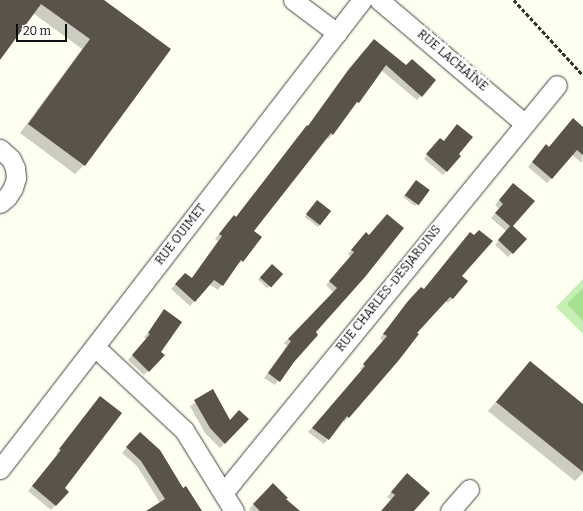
<!DOCTYPE html>
<html>
<head>
<meta charset="utf-8">
<style>
	body { margin:0 }
	#map { position:relative; width:583px; height:511px; overflow:hidden; background:#fffff1; font-family:Bitter,serif }
	div>[style] { position:absolute }
	.green>* { inset:0; background:#c7efb5 }
	.forest>* { inset:0; background:#a6e192 }
	.shadow>* { inset:0; background:#0003; transform-origin:0 0 }
	.building>* { inset:0; background:#59534a; transform-origin:0 0 }
	.path>* { height:2.5px; margin-top:-1.25px; transform-origin:0; background:repeating-linear-gradient(90deg,#313131 0 4px,transparent 0 6px) }
	.roads { filter:drop-shadow(0 0 1px #424242) drop-shadow(0 0 1px #424242) }
	.minor>* { height:19px; margin:-9.5px; padding:0 9.5px; transform-origin:9.5px; border-radius:9.5px; background:#fff }
	span { translate:-50% -50%; white-space:nowrap; text-align:center; line-height:1.15; -webkit-text-stroke:4px #fff; paint-order:stroke }
	.street-label { font-size:12px; color:#0f0f0f }
	.scale { position:absolute; left:16px; top:24px; width:51px; height:18px; box-sizing:border-box; border:2px solid #0f0f0f; border-top:0; padding-left:5px; font-size:12px; line-height:14px; white-space:nowrap; color:#0f0f0f; -webkit-text-stroke:3px #fff; paint-order:stroke }
</style>
</head>
<body>
<div id="map">
	<div class="green">
		<div style="clip-path:polygon(583px 279px,583px 334px,556px 307px)"></div>
	</div>
	<div class="forest">
		<div style="clip-path:polygon(583px 288px,583px 321px,567px 304px)"></div>
	</div>
	<div class="shadow">
		<div style="clip-path:polygon(0 0,103px 0,84px 165px,75px 174px,20px 133px,82px 49px,33px 13px,0 58px)"></div>
		<div style="clip-path:polygon(370px 45px,421px 96px,417px 100px,381px 70px,333px 134px,328px 139px,326px 137px,253px 231px,237px 257px,242px 262px,237px 264px,218px 290px,209px 284px,190px 306px,171px 289px,181px 278px,191px 279px,218px 241px,215px 239px,229px 221px,234px 216px,236px 218px,307px 127px,345px 74px)"></div>
		<div style="clip-path:polygon(583px 128px,582px 163px,572px 155px,547px 183px,528px 167px,542px 150px)"></div>
		<div style="clip-path:polygon(437px 143px,458px 155px,443px 175px,424px 159px)"></div>
		<div style="clip-path:polygon(414px 183px,428px 190px,415px 206px,403px 197px)"></div>
		<div style="clip-path:polygon(509px 189px,512px 226px,525px 239px,508px 257px,495px 245px,506px 231px,491px 218px,499px 209px,495px 205px)"></div>
		<div style="clip-path:polygon(315px 204px,330px 211px,318px 227px,305px 217px)"></div>
		<div style="clip-path:polygon(366px 233px,314px 332px,275px 385px,264px 378px,287px 346px,284px 343px,334px 293px,326px 285px,351px 257px,348px 254px)"></div>
		<div style="left:272px;top:265px;width:13px;height:20px;rotate:45deg"></div>
		<div style="clip-path:polygon(467px 281px,452px 299px,448px 303px,445px 301px,415px 333px,349px 417px,344px 422px,343px 420px,324px 444px,308px 432px,362px 371px,360px 369px,383px 341px,380px 338px,404px 307px,421px 288px,423px 290px)"></div>
		<div style="clip-path:polygon(164px 310px,160px 352px,163px 355px,144px 375px,128px 360px,147px 339px,144px 338px)"></div>
		<div style="clip-path:polygon(530px 362px,583px 405px,583px 473px,575px 481px,488px 411px)"></div>
		<div style="clip-path:polygon(213px 391px,230px 421px,248px 419px,220px 448px,205px 433px,190px 406px)"></div>
		<div style="clip-path:polygon(100px 397px,63px 488px,68px 492px,51px 510px,28px 491px,58px 455px,56px 454px)"></div>
		<div style="clip-path:polygon(135px 438px,183px 489px,202px 511px,151px 511px,160px 503px,137px 466px,122px 453px)"></div>
		<div style="clip-path:polygon(402px 479px,411px 511px,382px 511px,392px 500px,387px 497px)"></div>
		<div style="clip-path:polygon(273px 485px,285px 500px,298px 511px,251px 511px,249px 509px)"></div>
	</div>
	<div class="building">
		<div style="clip-path:polygon(0 0,104px 0,171px 49px,85px 166px,28px 124px,90px 39px,41px 4px,0 60px)"></div>
		<div style="clip-path:polygon(374px 39px,406px 65px,412px 59px,436px 80px,422px 97px,386px 65px,359px 103px,357px 102px,333px 135px,331px 133px,254px 231px,262px 237px,243px 262px,241px 260px,223px 286px,214px 280px,195px 302px,175px 284px,185px 273px,192px 278px,222px 236px,219px 234px,234px 215px,236px 217px,307px 125px,308px 126px,349px 69px)"></div>
		<div style="clip-path:polygon(573px 118px,583px 127px,583px 155px,577px 150px,552px 179px,532px 162px,546px 144px,549px 147px)"></div>
		<div style="clip-path:polygon(457px 124px,473px 137px,459px 154px,461px 156px,447px 172px,426px 154px,440px 138px,444px 141px)"></div>
		<div style="left:416px;top:180px;width:17px;height:19px;rotate:36deg"></div>
		<div style="clip-path:polygon(513px 183px,535px 201px,513px 226px,527px 239px,513px 254px,498px 240px,510px 226px,495px 213px,503px 204px,499px 200px)"></div>
		<div style="left:317px;top:200px;width:18px;height:18px;rotate:38deg"></div>
		<div style="clip-path:polygon(387px 214px,404px 228px,365px 277px,316px 332px,318px 335px,294px 362px,280px 382px,268px 373px,291px 341px,288px 339px,337px 288px,329px 281px,354px 252px,351px 250px,366px 232px,369px 235px)"></div>
		<div style="clip-path:polygon(479px 230px,493px 241px,462px 276px,468px 281px,453px 299px,450px 297px,417px 333px,419px 334px,399px 360px,349px 418px,347px 416px,329px 440px,312px 428px,365px 366px,363px 364px,387px 336px,383px 334px,408px 301px,421px 287px,424px 289px,470px 232px,474px 235px)"></div>
		<div style="left:272px;top:264px;width:15px;height:18px;rotate:42deg"></div>
		<div style="clip-path:polygon(164px 309px,182px 322px,161px 352px,165px 355px,149px 372px,132px 355px,150px 334px,148px 333px)"></div>
		<div style="clip-path:polygon(530px 361px,583px 404px,583px 472px,496px 402px)"></div>
		<div style="clip-path:polygon(213px 389px,230px 420px,239px 410px,249px 419px,225px 444px,210px 428px,194px 400px)"></div>
		<div style="clip-path:polygon(100px 396px,122px 413px,65px 488px,69px 492px,56px 506px,32px 486px,61px 450px,59px 449px)"></div>
		<div style="clip-path:polygon(140px 432px,160px 450px,183px 488px,186px 486px,202px 511px,146px 511px,165px 499px,141px 461px,126px 447px)"></div>
		<div style="clip-path:polygon(407px 473px,430px 493px,414px 511px,381px 511px,395px 495px,391px 492px)"></div>
		<div style="clip-path:polygon(273px 483px,288px 498px,286px 499px,300px 511px,260px 511px,253px 504px)"></div>
	</div>
	<div class="path">
		<div style="left:514px;top:0;width:102px;rotate:47.4deg"></div>
	</div>
	<div class="roads">
		<div class="minor">
			<div style="left:293px;top:0;width:55px;rotate:36.9deg"></div>
			<div style="left:379px;top:0;width:190px;rotate:40.3deg"></div>
			<div style="left:0;top:149px;width:15px;rotate:42deg"></div>
			<div style="left:11px;top:159px;width:10px;rotate:66deg"></div>
			<div style="left:15px;top:168px;width:10px;rotate:84deg"></div>
			<div style="left:16px;top:178px;width:10px;rotate:107deg"></div>
			<div style="left:13px;top:188px;width:11px;rotate:124deg"></div>
			<div style="left:7px;top:197px;width:9px;rotate:139deg"></div>
			<div style="left:95px;top:347px;width:122px;rotate:43deg"></div>
			<div style="left:184px;top:430px;width:95px;rotate:58.3deg"></div>
			<div style="left:0;top:469px;width:592px;rotate:-52.34deg"></div>
			<div style="left:223px;top:493px;width:527px;rotate:-50.7deg"></div>
			<div style="left:450px;top:511px;width:29px;rotate:-49deg"></div>
		</div>
	</div>
	<div class="street-label">
		<span style="left:452px;top:61px;rotate:40deg">RUE LACHAÎNE</span>
		<span style="left:181px;top:235px;rotate:-52deg">RUE OUIMET</span>
		<span style="left:389px;top:289px;rotate:-51deg">RUE CHARLES-DESJARDINS</span>
	</div>
	<div class="scale">20 m</div>
</div>
</body>
</html>
